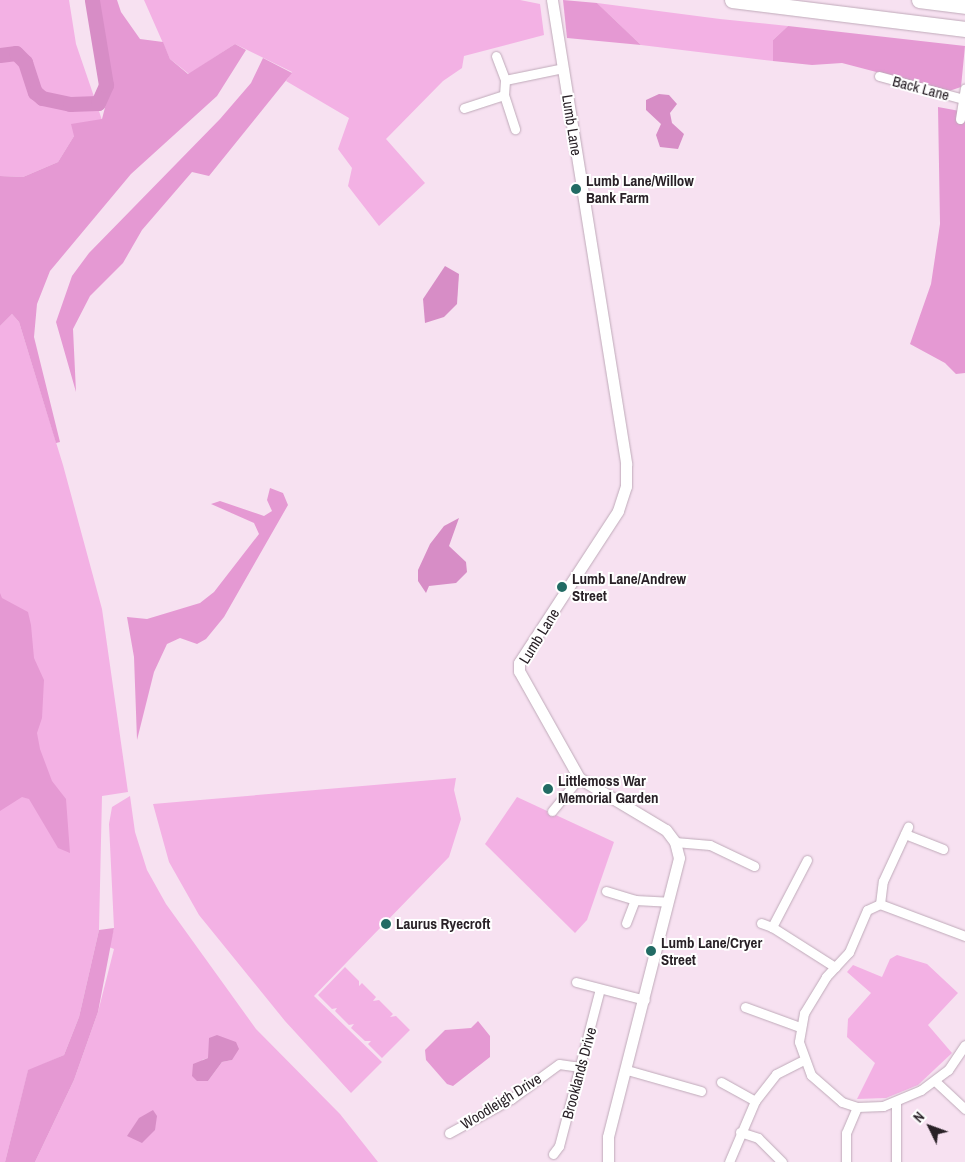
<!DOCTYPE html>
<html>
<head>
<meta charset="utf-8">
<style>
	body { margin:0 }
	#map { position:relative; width:965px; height:1162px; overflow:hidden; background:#f7e1f1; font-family:"Archivo Narrow",sans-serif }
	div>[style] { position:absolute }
	.green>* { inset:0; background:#f3b1e4 }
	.forest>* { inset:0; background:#e599d3 }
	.water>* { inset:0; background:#d78dc6 }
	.river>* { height:15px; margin:-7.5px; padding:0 7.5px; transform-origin:7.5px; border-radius:7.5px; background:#d78dc6 }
	.roads { filter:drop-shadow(0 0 1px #bfaab9) drop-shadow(0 0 1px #bfaab9) }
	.street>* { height:9px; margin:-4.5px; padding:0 4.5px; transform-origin:4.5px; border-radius:4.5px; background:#fff }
	.secondary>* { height:11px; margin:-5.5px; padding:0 5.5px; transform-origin:5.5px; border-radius:5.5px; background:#fff }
	.highway>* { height:15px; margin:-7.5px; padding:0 7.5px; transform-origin:7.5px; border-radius:7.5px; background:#fff }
	.dots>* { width:14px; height:14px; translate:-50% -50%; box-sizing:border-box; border:2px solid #fff; border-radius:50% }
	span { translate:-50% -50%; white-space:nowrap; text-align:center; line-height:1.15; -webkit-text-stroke:4px #fff; paint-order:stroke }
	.street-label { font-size:15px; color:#292127 }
	.poi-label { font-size:15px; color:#292127; font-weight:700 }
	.left { translate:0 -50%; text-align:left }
	.north { position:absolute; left:905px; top:1102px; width:50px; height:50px; -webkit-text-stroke:4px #fff; paint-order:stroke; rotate:312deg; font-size:14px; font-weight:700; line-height:20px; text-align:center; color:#292127 }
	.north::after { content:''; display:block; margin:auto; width:18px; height:22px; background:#292127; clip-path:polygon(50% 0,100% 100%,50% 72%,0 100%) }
</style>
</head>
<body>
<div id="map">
	<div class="green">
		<div style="clip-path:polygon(0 0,69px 0,76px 44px,102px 120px,74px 136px,58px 162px,23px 177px,0 176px)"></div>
		<div style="clip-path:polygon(144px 0,520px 0,540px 4px,544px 35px,464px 56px,462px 68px,443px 81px,386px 139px,425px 183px,379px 226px,348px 186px,352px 168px,338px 149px,349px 118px,286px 81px,292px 72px,235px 44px,189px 74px,170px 59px)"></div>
		<div style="clip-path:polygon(597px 3px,720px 19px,788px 26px,773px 40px,773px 61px,641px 45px)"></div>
		<div style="clip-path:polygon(12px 314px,19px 322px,63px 465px,102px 609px,128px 792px,102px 796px,99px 930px,79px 1017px,64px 1055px,28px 1071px,5px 1162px,0 1162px,0 326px)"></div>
		<div style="clip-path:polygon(456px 778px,454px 790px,461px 819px,449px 857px,314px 996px,382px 1062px,351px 1093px,285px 1021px,199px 915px,169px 862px,153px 804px)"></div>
		<div style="clip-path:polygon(evenodd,130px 796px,135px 832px,147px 870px,166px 904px,256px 1029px,340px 1114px,378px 1162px,35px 1162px,74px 1080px,98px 1012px,114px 949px,109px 947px,114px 928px,109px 824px,112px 807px,130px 796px,208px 1058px,232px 1060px,222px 1062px,208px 1081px,202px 1060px,208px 1058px)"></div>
		<div style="clip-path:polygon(517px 797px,614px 842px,587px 920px,575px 933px,485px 844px)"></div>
		<div style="clip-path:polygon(897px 955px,927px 964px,958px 993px,928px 1025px,952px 1053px,918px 1085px,886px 1098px,857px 1099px,875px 1063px,847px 1037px,848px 1019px,871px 993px,847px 972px,853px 965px,882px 977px,890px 959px)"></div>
		<div style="clip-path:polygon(345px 967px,359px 981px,359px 986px,362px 983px,376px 997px,373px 1001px,379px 1000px,393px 1014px,390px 1017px,396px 1016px,410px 1030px,382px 1058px,368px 1044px,371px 1041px,365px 1041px,351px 1028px,354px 1024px,349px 1025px,335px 1011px,337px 1008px,332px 1009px,318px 995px)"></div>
	</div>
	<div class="forest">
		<div style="clip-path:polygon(99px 0,117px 0,121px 12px,140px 39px,163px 42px,170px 59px,188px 74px,235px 44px,246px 50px,217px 96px,131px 174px,50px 271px,37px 304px,34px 337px,60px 442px,56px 443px,19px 322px,12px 314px,0 326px,0 176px,23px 177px,58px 162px,74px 136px,71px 124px,102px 119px,111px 84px)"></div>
		<div style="clip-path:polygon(563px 0,597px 3px,641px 45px,567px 38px)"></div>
		<div style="clip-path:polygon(788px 26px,965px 46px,961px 87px,949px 91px,842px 63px,812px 65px,773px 61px,773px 40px)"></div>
		<div style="clip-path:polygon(263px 58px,292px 73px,209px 176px,192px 172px,142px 230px,123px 263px,90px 296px,73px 329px,76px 392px,56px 322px,72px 276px,89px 253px,220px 119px,251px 83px)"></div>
		<div style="clip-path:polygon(938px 107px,965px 112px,965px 373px,956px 374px,945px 363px,910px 344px,931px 284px,940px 224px)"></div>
		<div style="clip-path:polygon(270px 488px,283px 493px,288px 505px,224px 617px,206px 639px,197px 644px,180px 638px,167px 644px,154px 672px,137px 740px,134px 657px,127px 617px,147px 619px,200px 603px,214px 592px,259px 534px,254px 523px,211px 504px,220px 501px,264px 516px,272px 511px,267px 500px)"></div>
		<div style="clip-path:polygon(0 593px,2px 598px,28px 612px,31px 625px,34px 658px,44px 680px,42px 718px,37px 733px,40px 749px,52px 781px,66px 799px,70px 853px,58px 848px,29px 799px,22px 797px,0 811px)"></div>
		<div style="clip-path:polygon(114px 928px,98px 1012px,74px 1080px,35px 1162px,5px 1162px,28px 1070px,64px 1055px,79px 1017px,99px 930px)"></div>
		<div style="clip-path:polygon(478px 1021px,490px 1036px,490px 1057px,453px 1086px,447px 1084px,426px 1060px,425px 1050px,445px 1030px,471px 1028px)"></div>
	</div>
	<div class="water">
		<div style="clip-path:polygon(659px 94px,669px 95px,677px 104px,670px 113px,672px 123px,684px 134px,678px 149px,660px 147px,656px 135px,661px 124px,646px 110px,646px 100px)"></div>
		<div style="clip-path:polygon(445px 266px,459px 274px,457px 304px,444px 317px,425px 323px,423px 299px)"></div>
		<div style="clip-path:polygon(459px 518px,449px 546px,466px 562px,467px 572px,456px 583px,429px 586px,426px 593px,418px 581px,418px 570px,430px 544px,444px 526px)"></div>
		<div style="clip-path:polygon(217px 1035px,236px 1042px,239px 1049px,232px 1060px,222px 1062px,208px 1081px,197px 1081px,192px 1076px,193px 1064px,208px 1058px,209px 1038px)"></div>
		<div style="clip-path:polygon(153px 1110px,157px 1116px,155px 1130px,142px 1143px,127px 1136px,139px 1118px)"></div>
	</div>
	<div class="river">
		<div style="left:0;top:55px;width:16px;rotate:-7deg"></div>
		<div style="left:16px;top:53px;width:13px;rotate:45deg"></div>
		<div style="left:25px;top:62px;width:32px;rotate:72deg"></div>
		<div style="left:35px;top:92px;width:9px;rotate:41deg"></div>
		<div style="left:42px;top:98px;width:29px;rotate:12deg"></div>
		<div style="left:70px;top:104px;width:28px;rotate:-2deg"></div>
		<div style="left:98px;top:103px;width:20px;rotate:-66deg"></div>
		<div style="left:106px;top:85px;width:86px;rotate:-99.4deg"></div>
	</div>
	<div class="roads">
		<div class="street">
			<div style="left:496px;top:56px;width:26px;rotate:69deg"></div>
			<div style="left:505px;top:80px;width:59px;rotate:-11.7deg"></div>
			<div style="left:879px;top:76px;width:87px;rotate:15.3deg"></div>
			<div style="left:504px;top:95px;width:36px;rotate:72deg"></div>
			<div style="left:464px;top:108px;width:42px;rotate:-18deg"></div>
			<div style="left:504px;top:95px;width:15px;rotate:-86deg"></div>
			<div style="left:960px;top:119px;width:31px;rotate:-81deg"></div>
			<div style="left:552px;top:811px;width:43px;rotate:-50.7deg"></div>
			<div style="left:905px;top:834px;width:41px;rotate:21.5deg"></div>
			<div style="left:675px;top:842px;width:35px;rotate:5deg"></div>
			<div style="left:710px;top:845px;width:49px;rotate:25.5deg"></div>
			<div style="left:807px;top:860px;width:76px;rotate:117.6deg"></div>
			<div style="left:772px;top:927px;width:75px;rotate:32.4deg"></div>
			<div style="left:606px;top:891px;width:30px;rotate:17deg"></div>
			<div style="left:635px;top:900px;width:33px;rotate:3deg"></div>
			<div style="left:880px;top:904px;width:23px;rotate:-83deg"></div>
			<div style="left:883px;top:881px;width:60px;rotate:-65.2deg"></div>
			<div style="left:626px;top:923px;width:25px;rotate:-69deg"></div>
			<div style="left:761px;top:923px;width:12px;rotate:20deg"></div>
			<div style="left:965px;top:936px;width:91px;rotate:-159.4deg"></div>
			<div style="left:880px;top:904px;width:14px;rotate:155deg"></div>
			<div style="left:867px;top:910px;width:46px;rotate:113.2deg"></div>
			<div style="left:849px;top:952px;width:34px;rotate:133deg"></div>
			<div style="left:826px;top:977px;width:42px;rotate:121.4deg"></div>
			<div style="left:804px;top:1013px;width:29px;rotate:100deg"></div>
			<div style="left:799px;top:1042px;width:35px;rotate:70deg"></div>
			<div style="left:811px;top:1075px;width:41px;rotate:41.1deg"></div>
			<div style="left:842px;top:1102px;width:16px;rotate:18deg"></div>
			<div style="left:857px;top:1107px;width:26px;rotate:-2deg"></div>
			<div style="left:883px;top:1106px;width:41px;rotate:-22.8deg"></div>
			<div style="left:921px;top:1090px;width:34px;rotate:-37deg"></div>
			<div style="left:948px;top:1070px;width:30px;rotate:-56deg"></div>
			<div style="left:576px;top:982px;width:71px;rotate:14.6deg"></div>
			<div style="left:745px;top:1007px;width:59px;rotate:20deg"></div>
			<div style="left:627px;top:1070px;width:77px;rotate:15.8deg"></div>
			<div style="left:935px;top:1081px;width:41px;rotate:43deg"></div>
			<div style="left:721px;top:1082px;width:39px;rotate:29deg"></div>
			<div style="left:896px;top:1102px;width:60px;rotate:90deg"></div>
			<div style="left:740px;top:1132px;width:19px;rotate:18deg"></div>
			<div style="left:758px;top:1138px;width:34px;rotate:45deg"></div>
			<div style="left:449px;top:1133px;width:71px;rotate:-28.7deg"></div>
			<div style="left:511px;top:1099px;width:59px;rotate:-36.1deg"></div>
			<div style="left:559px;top:1064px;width:21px;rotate:8deg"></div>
			<div style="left:553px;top:1154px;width:10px;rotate:-53deg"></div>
			<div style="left:559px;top:1146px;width:162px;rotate:-75.4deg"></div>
			<div style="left:729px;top:1162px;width:66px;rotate:-66.9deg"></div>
			<div style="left:755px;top:1101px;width:34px;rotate:-52deg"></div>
			<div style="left:776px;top:1074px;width:31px;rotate:-27deg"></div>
			<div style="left:846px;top:1162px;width:29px;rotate:-90deg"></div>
			<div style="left:846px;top:1133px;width:28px;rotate:-67deg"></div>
		</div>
		<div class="secondary">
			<div style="left:552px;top:0;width:470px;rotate:80.9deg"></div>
			<div style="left:626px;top:464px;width:22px;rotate:90deg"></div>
			<div style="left:626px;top:486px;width:26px;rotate:108deg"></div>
			<div style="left:618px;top:511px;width:181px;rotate:123.1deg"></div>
			<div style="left:519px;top:663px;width:8px;rotate:90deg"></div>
			<div style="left:519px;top:671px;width:123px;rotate:60.7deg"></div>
			<div style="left:579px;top:778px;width:101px;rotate:30.9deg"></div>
			<div style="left:666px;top:830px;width:15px;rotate:53deg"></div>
			<div style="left:675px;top:842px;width:16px;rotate:76deg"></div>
			<div style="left:679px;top:858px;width:288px;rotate:104.3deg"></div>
			<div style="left:608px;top:1137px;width:25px;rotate:90deg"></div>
		</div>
		<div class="highway">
			<div style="left:732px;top:0;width:235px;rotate:7.1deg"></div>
			<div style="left:919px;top:0;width:46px;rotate:7.4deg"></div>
		</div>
	</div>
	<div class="dots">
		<div style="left:576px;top:189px;background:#226b64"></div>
		<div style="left:562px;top:587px;background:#226b64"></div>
		<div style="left:548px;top:789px;background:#226b64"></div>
		<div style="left:386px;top:924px;background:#226b64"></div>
		<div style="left:651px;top:951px;background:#226b64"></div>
	</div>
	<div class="street-label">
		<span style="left:921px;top:88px;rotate:15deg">Back Lane</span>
		<span style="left:572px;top:125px;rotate:81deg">Lumb Lane</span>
		<span style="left:539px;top:636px;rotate:-58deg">Lumb Lane</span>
		<span style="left:579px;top:1073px;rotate:-75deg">Brooklands Drive</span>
		<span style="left:501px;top:1101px;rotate:-32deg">Woodleigh Drive</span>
	</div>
	<div class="poi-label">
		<span class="left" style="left:586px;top:189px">Lumb Lane/Willow<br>Bank Farm</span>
		<span class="left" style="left:572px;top:587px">Lumb Lane/Andrew<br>Street</span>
		<span class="left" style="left:558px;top:789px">Littlemoss War<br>Memorial Garden</span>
		<span class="left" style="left:396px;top:924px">Laurus Ryecroft</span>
		<span class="left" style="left:661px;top:951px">Lumb Lane/Cryer<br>Street</span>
	</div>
	<div class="north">N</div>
</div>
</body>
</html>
